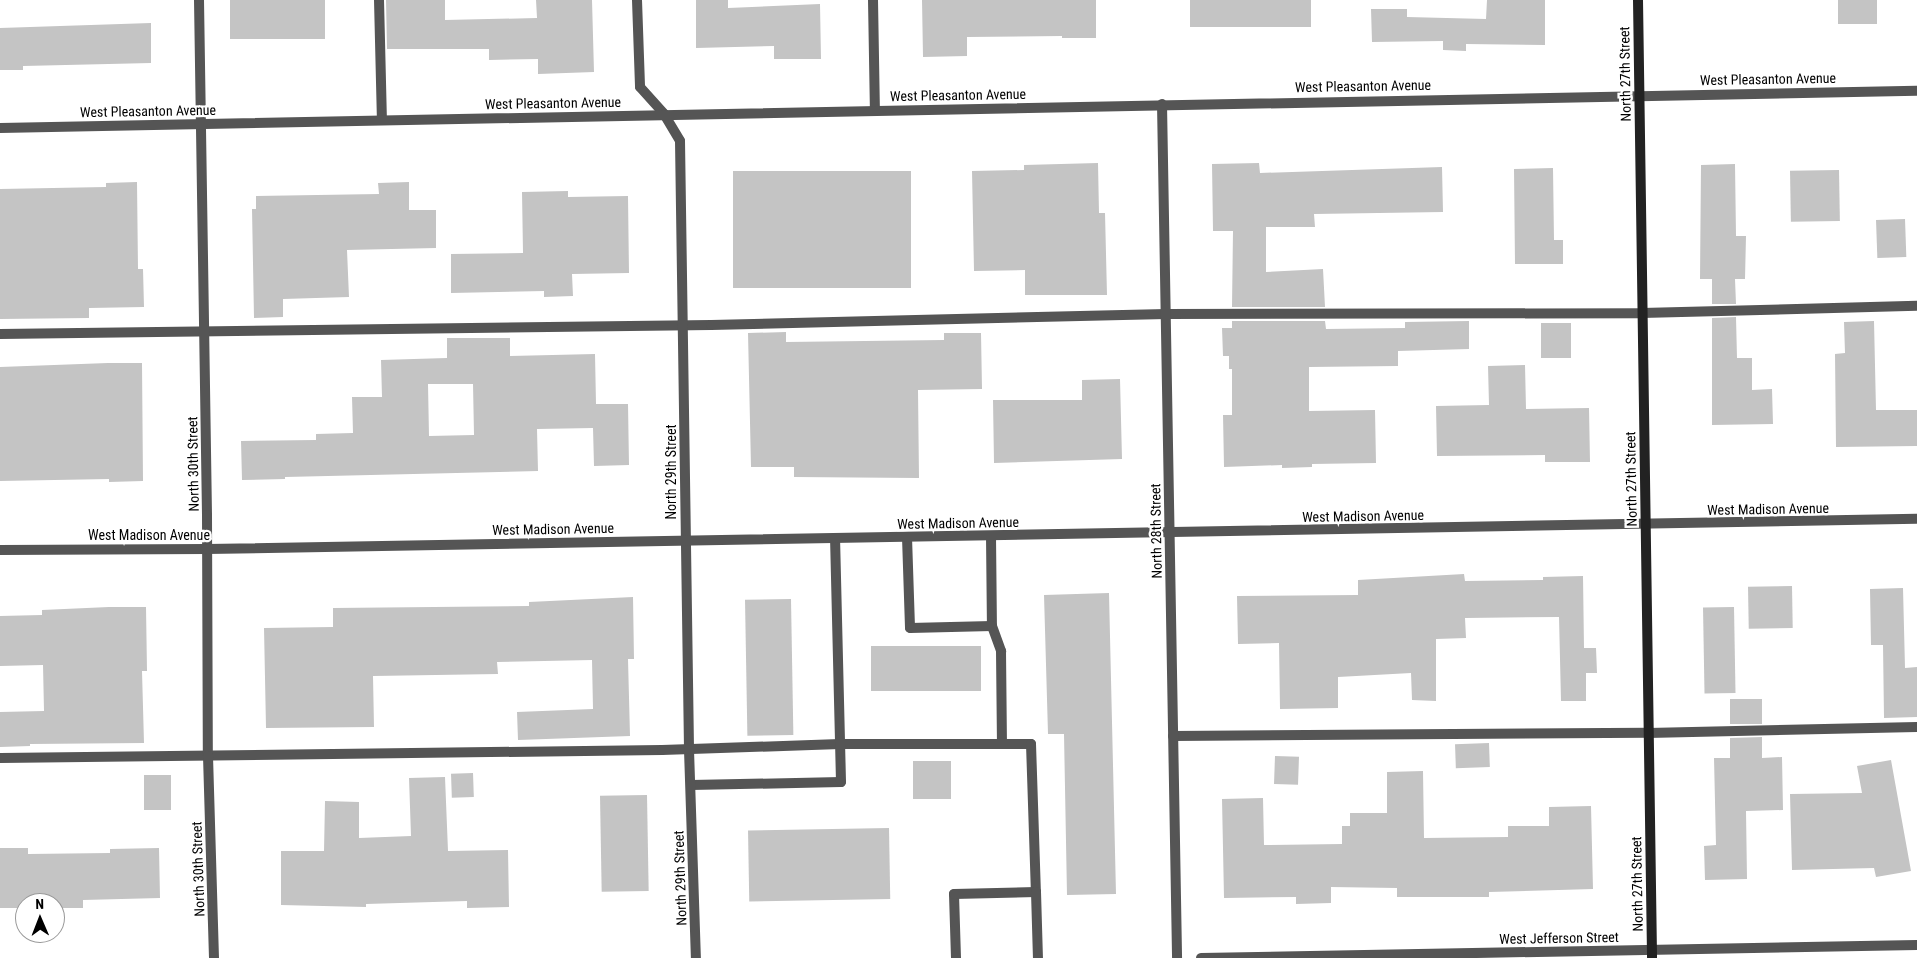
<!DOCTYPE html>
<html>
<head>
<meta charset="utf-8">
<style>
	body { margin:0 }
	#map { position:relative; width:1917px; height:958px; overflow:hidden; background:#fff; font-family:"Roboto Condensed",sans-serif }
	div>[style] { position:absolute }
	.building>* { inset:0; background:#c4c4c4; transform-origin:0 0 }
	.lane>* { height:10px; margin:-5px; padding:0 5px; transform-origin:5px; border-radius:5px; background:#555 }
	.street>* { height:10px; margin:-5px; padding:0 5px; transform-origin:5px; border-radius:5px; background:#555 }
	.secondary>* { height:10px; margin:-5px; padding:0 5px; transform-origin:5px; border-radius:5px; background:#222 }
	span { translate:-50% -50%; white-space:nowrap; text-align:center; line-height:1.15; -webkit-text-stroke:4.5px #fff; paint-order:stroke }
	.street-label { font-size:14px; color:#000 }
	.north { position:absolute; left:15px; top:893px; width:50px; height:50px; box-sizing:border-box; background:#fff; border:1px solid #999; border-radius:50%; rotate:359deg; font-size:14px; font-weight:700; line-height:20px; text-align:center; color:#000 }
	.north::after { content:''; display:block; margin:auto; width:18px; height:22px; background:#000; clip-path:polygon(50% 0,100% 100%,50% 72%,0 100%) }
</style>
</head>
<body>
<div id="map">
	<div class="building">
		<div style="left:230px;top:0;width:95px;height:39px"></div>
		<div style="clip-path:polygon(386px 0,445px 0,445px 20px,537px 18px,536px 0,592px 0,594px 72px,538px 74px,538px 59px,489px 60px,489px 49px,387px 49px)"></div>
		<div style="clip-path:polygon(696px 0,728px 0,728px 8px,820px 4px,821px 59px,774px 59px,774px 46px,696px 48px)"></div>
		<div style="clip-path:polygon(922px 0,1096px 0,1096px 38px,1062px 38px,1062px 36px,967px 37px,967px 56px,923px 57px)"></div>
		<div style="left:1190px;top:0;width:121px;height:27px"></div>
		<div style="clip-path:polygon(1487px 0,1545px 0,1545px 45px,1466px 44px,1466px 51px,1443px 50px,1443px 41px,1372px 42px,1371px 9px,1407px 9px,1407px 17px,1486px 19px)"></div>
		<div style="left:1838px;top:0;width:39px;height:24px"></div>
		<div style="clip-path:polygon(151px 23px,151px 63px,23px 66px,23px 70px,0 70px,0 28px)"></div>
		<div style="clip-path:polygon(1098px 163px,1099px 213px,1105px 213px,1107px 295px,1025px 295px,1025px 270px,974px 271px,972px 171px,1024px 170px,1024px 165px)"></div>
		<div style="clip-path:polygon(1259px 163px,1260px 173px,1442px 167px,1443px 212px,1314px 214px,1315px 227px,1266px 227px,1266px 272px,1323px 269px,1325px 307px,1232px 307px,1233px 231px,1213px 231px,1212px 164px)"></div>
		<div style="clip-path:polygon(1735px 164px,1736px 236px,1746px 236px,1745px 279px,1735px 279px,1736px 304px,1712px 304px,1712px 279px,1700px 279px,1701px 165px)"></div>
		<div style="clip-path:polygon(1553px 168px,1554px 240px,1563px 240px,1563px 264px,1515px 264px,1514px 169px)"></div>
		<div style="left:1839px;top:170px;width:51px;height:49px;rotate:89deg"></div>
		<div style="left:911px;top:171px;width:117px;height:178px;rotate:90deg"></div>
		<div style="clip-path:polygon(137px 182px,138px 269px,143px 269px,144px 307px,89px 308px,89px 318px,0 319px,0 189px,106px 187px,106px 183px)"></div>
		<div style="clip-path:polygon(409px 182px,409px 210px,436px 210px,436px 248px,347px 250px,349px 297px,283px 299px,283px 317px,254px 318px,252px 209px,256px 209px,256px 196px,379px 194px,378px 183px)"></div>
		<div style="clip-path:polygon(568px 191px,568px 197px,628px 196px,629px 273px,572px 274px,573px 296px,544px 297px,544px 291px,451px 293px,451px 254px,523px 253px,522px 192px)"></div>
		<div style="left:1905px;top:219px;width:38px;height:29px;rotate:88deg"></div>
		<div style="clip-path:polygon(1736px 317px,1737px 358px,1752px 358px,1752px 390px,1772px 389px,1773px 424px,1712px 425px,1712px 318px)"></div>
		<div style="clip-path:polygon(1232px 321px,1325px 321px,1326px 329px,1405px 328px,1405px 322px,1469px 321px,1469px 349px,1398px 351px,1398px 366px,1309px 367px,1309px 411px,1375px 410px,1376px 463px,1312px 464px,1312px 467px,1282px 468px,1282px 465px,1224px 467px,1223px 415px,1232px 415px,1232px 369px,1229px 369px,1229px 356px,1223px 356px,1222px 328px,1232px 328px)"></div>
		<div style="clip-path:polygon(1874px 321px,1876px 410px,1917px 410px,1917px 446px,1836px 447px,1835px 354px,1845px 353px,1844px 322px)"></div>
		<div style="left:1571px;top:323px;width:35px;height:30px;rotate:90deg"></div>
		<div style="clip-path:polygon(786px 332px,786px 342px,944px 340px,944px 333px,981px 333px,982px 389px,918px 390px,919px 478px,794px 477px,794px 467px,751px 467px,748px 333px)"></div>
		<div style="clip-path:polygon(evenodd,447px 338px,510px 338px,510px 356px,595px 354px,596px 404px,628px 404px,629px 465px,594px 466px,593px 428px,537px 429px,538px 471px,285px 477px,285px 479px,242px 480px,241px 441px,316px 440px,316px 434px,353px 433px,352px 397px,382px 397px,381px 360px,447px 358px,447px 338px,428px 384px,473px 384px,474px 435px,429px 436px,428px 384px)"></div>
		<div style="clip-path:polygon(108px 363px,142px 363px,143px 481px,109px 482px,109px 479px,0 481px,0 367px)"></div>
		<div style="clip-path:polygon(1525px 365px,1526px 409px,1589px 408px,1590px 462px,1545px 462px,1545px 455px,1437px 456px,1436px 406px,1489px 405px,1488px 366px)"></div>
		<div style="clip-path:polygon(1120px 379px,1122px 459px,994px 463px,993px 400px,1082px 400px,1082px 380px)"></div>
		<div style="clip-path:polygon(1464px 574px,1465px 581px,1543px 580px,1543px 577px,1583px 576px,1584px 648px,1596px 648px,1597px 673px,1586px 673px,1586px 701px,1561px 701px,1559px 617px,1465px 618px,1466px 638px,1436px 639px,1436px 701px,1412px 700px,1411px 673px,1338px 677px,1338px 708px,1280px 709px,1279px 643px,1238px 644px,1237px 596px,1358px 595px,1358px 580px)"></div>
		<div style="left:1792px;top:586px;width:42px;height:44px;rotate:89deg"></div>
		<div style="clip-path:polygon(1903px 588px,1905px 668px,1917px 667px,1917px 717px,1884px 718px,1883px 645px,1871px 645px,1870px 589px)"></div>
		<div style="clip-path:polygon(1109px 593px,1116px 894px,1067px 895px,1064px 734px,1048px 734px,1044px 595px)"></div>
		<div style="clip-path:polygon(633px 597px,634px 659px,628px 659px,630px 736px,518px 740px,517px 712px,593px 709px,592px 660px,497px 662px,498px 674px,373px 676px,374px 727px,266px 728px,264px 628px,333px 627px,333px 608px,529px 606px,529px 602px)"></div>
		<div style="left:791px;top:599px;width:136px;height:46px;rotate:89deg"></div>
		<div style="clip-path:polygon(109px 607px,146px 607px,147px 671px,142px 671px,144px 743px,30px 744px,30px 746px,0 747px,0 712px,44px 711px,43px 665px,0 666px,0 616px,42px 615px,42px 610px)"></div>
		<div style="left:1734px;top:607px;width:86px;height:31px;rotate:89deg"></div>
		<div style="left:981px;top:646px;width:45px;height:110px;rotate:90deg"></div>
		<div style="left:1730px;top:699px;width:32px;height:25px"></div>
		<div style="clip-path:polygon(1762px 737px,1762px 758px,1782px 757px,1783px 810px,1746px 811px,1747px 879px,1705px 880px,1704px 846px,1716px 845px,1714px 758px,1730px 758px,1730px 738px)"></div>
		<div style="left:1489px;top:743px;width:24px;height:34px;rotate:88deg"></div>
		<div style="left:1275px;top:756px;width:24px;height:28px;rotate:2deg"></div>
		<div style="clip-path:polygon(1891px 760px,1911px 871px,1876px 877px,1874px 868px,1792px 870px,1790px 794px,1862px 793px,1857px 766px)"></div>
		<div style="left:913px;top:761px;width:38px;height:38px"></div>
		<div style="clip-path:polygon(1423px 771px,1424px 838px,1508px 837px,1508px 826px,1549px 826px,1549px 807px,1591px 806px,1593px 889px,1489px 892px,1489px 897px,1397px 897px,1397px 888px,1331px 887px,1331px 903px,1296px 904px,1296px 897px,1224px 898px,1222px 799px,1263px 798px,1264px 845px,1342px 844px,1342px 826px,1350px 826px,1350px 813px,1387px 813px,1387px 772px)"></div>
		<div style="left:473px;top:773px;width:24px;height:22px;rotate:88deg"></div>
		<div style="left:171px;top:775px;width:35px;height:27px;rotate:90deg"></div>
		<div style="clip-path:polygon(445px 777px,448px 851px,508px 850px,509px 907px,467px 908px,467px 901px,366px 904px,366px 907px,281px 905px,281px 851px,324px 851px,325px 801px,359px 802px,359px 838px,411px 836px,409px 778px)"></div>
		<div style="left:647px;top:795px;width:96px;height:47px;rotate:89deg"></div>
		<div style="left:889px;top:828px;width:71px;height:141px;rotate:89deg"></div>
		<div style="clip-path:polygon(0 848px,28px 848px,28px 854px,110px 853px,110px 849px,159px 848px,160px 898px,83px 900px,83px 908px,55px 908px,55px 903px,25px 903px,25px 908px,0 908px)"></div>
	</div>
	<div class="lane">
		<div style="left:0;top:334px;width:711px;rotate:-0.73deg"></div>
		<div style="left:711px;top:325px;width:455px;rotate:-1.4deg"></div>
		<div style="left:1166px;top:314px;width:476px;rotate:-0.1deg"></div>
		<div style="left:1642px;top:313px;width:275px;rotate:-1.5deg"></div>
		<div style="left:991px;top:536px;width:90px;rotate:89.4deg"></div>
		<div style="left:992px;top:626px;width:27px;rotate:70deg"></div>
		<div style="left:1001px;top:651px;width:93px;rotate:89.4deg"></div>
		<div style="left:907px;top:537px;width:91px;rotate:88.1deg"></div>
		<div style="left:910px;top:628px;width:82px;rotate:-1.4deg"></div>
		<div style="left:1173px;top:736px;width:475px;rotate:-0.4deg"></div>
		<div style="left:1648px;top:733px;width:269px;rotate:-1.3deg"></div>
		<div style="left:0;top:758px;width:662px;rotate:-0.69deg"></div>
		<div style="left:662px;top:750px;width:178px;rotate:-1.9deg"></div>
		<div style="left:840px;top:744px;width:191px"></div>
		<div style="left:1031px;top:744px;width:148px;rotate:88.1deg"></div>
		<div style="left:691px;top:785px;width:150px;rotate:-1.1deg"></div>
		<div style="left:841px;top:782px;width:244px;rotate:-91.4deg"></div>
		<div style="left:956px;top:958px;width:64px;rotate:-91.8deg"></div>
		<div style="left:954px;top:894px;width:82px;rotate:-1.4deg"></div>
		<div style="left:1036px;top:892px;width:66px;rotate:88.3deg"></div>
	</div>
	<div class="street">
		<div style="left:199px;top:0;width:515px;rotate:89.11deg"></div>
		<div style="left:207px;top:515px;width:241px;rotate:89.8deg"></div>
		<div style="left:208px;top:756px;width:202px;rotate:88.3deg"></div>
		<div style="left:379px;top:0;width:120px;rotate:88.6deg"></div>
		<div style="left:637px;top:0;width:87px;rotate:88deg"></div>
		<div style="left:640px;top:87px;width:36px;rotate:48deg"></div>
		<div style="left:664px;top:114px;width:31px;rotate:59deg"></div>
		<div style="left:680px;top:141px;width:609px;rotate:89.15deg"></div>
		<div style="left:689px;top:750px;width:208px;rotate:88.1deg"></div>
		<div style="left:873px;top:0;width:110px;rotate:89deg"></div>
		<div style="left:1162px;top:104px;width:854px;rotate:88.99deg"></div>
		<div style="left:0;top:128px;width:1917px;rotate:-1.11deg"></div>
		<div style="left:0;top:550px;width:207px;rotate:-0.3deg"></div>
		<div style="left:207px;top:549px;width:1710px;rotate:-1.01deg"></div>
		<div style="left:1201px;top:958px;width:716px;rotate:-1.04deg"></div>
	</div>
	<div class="secondary">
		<div style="left:1638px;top:0;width:958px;rotate:89.16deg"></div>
	</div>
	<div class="street-label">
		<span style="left:1625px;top:74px;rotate:-91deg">North 27th Street</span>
		<span style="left:1768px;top:79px;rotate:-1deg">West Pleasanton Avenue</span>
		<span style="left:1363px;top:86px;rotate:-1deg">West Pleasanton Avenue</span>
		<span style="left:958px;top:95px;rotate:-1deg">West Pleasanton Avenue</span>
		<span style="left:553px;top:103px;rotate:-1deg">West Pleasanton Avenue</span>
		<span style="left:148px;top:111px;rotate:-1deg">West Pleasanton Avenue</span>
		<span style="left:193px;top:464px;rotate:-91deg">North 30th Street</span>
		<span style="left:671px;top:472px;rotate:-90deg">North 29th Street</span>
		<span style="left:1631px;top:479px;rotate:-91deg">North 27th Street</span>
		<span style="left:1768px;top:509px;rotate:-1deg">West Madison Avenue</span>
		<span style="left:1363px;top:516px;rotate:-1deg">West Madison Avenue</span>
		<span style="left:958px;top:523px;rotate:-1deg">West Madison Avenue</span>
		<span style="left:553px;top:529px;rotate:-1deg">West Madison Avenue</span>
		<span style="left:1156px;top:531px;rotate:-91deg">North 28th Street</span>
		<span style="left:149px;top:535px">West Madison Avenue</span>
		<span style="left:198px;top:869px;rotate:-92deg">North 30th Street</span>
		<span style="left:680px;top:878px;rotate:-92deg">North 29th Street</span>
		<span style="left:1637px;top:884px;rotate:-91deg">North 27th Street</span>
		<span style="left:1559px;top:938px;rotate:-1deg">West Jefferson Street</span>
	</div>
	<div class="north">N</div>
</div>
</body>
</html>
